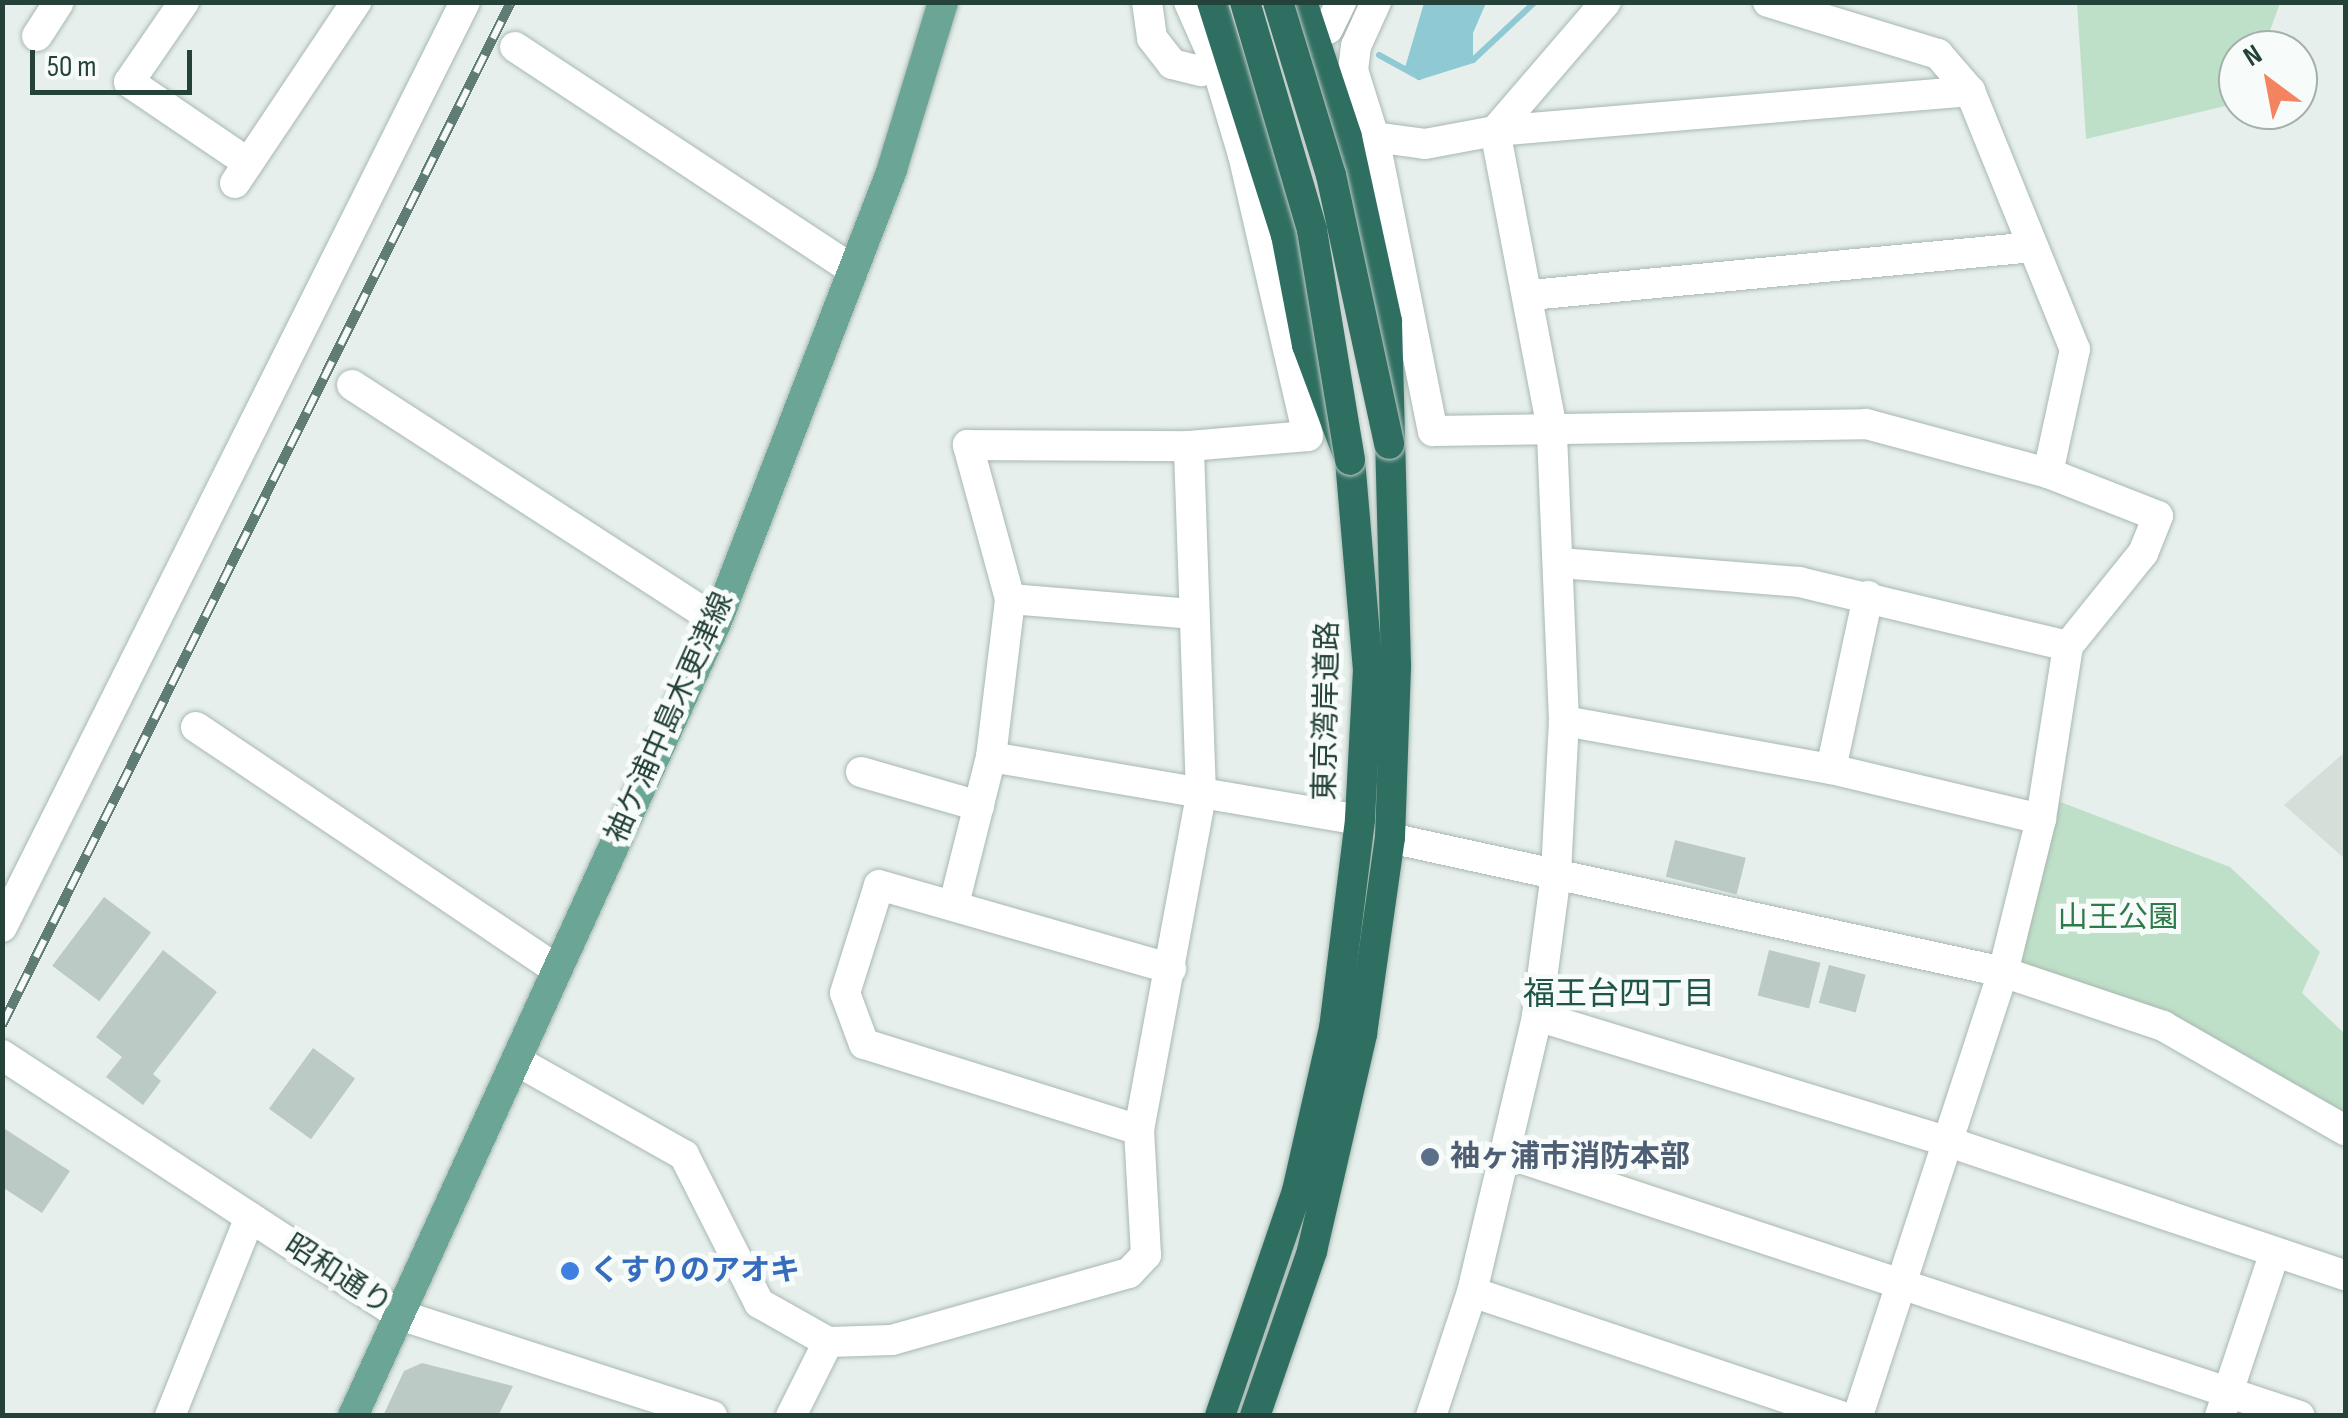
<!DOCTYPE html>
<html>
<head>
<meta charset="utf-8">
<style>
	body { margin:0 }
	#map { position:relative; width:2348px; height:1418px; overflow:hidden; background:#e6efeb; font-family:"Sofia Sans Condensed","Noto Sans JP",sans-serif }
	div>[style] { position:absolute }
	.built>* { inset:0; background:#d4dfda }
	.green>* { inset:0; background:#bfe0c8 }
	.water>* { inset:0; background:#8ec9d4 }
	.stream>* { height:6px; margin:-3px; padding:0 3px; transform-origin:3px; border-radius:3px; background:#8ec9d4 }
	.building>* { inset:0; background:#bbcac4; transform-origin:0 0 }
	.roads { filter:drop-shadow(0 0 2px #a8b8b2) drop-shadow(0 0 2px #a8b8b2) }
	.minor>* { height:30px; margin:-15px; padding:0 15px; transform-origin:15px; border-radius:15px; background:#fff }
	.major>* { height:30px; margin:-15px; padding:0 15px; transform-origin:15px; border-radius:15px; background:#6aa596 }
	.highway>* { height:30px; margin:-15px; padding:0 15px; transform-origin:15px; border-radius:15px; background:#2f6f62 }
	.rail>* { height:10px; margin-top:-5px; transform-origin:0; background:repeating-linear-gradient(90deg,#f7fbf9 0 19px,#5f7d75 0 38px); box-sizing:border-box; border-block:2px solid #5f7d75 }
	.bridges { filter:drop-shadow(0 0 2px #c2cac8) drop-shadow(0 0 2px #c2cac8) }
	.highway-bridge>* { height:30px; margin:-15px; padding:0 15px; transform-origin:15px; border-radius:15px; background:#2f6f62 }
	.dots>* { width:28px; height:28px; translate:-50% -50%; box-sizing:border-box; border:5px solid #f7fbf9; border-radius:50% }
	span { translate:-50% -50%; white-space:nowrap; text-align:center; line-height:1.15; -webkit-text-stroke:10px #f7fbf9; paint-order:stroke }
	.street-label { font-size:30px; color:#24423a }
	.park-label { font-size:30px; color:#2d7a4b }
	.service-label { font-size:30px; color:#4e5e75; font-weight:700 }
	.left { translate:0 -50%; text-align:left }
	.shop-label { font-size:30px; color:#366cbe; font-weight:700 }
	.neighbourhood-label { font-size:32px; color:#1f5548 }
	.frame { position:absolute; inset:0; border:5px solid #24423a; pointer-events:none }
	.north { position:absolute; left:2218px; top:30px; width:100px; height:100px; box-sizing:border-box; background:#f7fbf9; border:2px solid #a3b1ad; border-radius:50%; rotate:328deg; font-size:28px; font-weight:700; line-height:40px; text-align:center; color:#24423a }
	.north::after { content:''; display:block; margin:auto; width:35px; height:45px; background:#f4845f; clip-path:polygon(50% 0,100% 100%,50% 72%,0 100%) }
	.scale { position:absolute; left:30px; top:50px; width:162px; height:45px; box-sizing:border-box; border:5px solid #24423a; border-top:0; padding-left:12px; font-size:30px; line-height:35px; white-space:nowrap; color:#24423a; -webkit-text-stroke:8px #f7fbf9; paint-order:stroke }
</style>
</head>
<body>
<div id="map">
	<div class="built">
		<div style="clip-path:polygon(2345px 752px,2345px 859px,2284px 805px)"></div>
	</div>
	<div class="green">
		<div style="clip-path:polygon(2077px 3px,2077px 2px,2280px 3px,2263px 50px,2238px 50px,2238px 103px,2086px 139px)"></div>
		<div style="clip-path:polygon(2045px 796px,2230px 867px,2320px 952px,2302px 993px,2345px 1034px,2345px 1131px,2280px 1088px,2003px 972px)"></div>
	</div>
	<div class="water">
		<div style="clip-path:polygon(1424px 3px,1486px 3px,1473px 33px,1473px 60px,1419px 77px,1404px 71px)"></div>
	</div>
	<div class="stream">
		<div style="left:1379px;top:55px;width:46px;rotate:28.8deg"></div>
		<div style="left:1419px;top:77px;width:57px;rotate:-17.5deg"></div>
		<div style="left:1473px;top:60px;width:85px;rotate:-43.1deg"></div>
	</div>
	<div class="building">
		<div style="left:1675px;top:840px;width:73px;height:38px;rotate:14deg"></div>
		<div style="left:104px;top:897px;width:59px;height:86px;rotate:37deg"></div>
		<div style="clip-path:polygon(163px 950px,217px 992px,153px 1074px,161px 1081px,143px 1105px,106px 1077px,122px 1057px,96px 1037px)"></div>
		<div style="left:1769px;top:950px;width:53px;height:47px;rotate:14deg"></div>
		<div style="left:1829px;top:965px;width:38px;height:39px;rotate:15deg"></div>
		<div style="left:313px;top:1048px;width:52px;height:75px;rotate:36deg"></div>
		<div style="clip-path:polygon(2px 1127px,70px 1171px,42px 1213px,2px 1187px)"></div>
		<div style="clip-path:polygon(422px 1363px,513px 1386px,498px 1416px,383px 1416px,404px 1371px)"></div>
	</div>
	<div class="roads">
		<div class="minor">
			<div style="left:184px;top:2px;width:97px;rotate:124.5deg"></div>
			<div style="left:129px;top:82px;width:144px;rotate:34.2deg"></div>
			<div style="left:1147px;top:2px;width:36px;rotate:82deg"></div>
			<div style="left:1152px;top:38px;width:33px;rotate:52deg"></div>
			<div style="left:1172px;top:64px;width:30px;rotate:14deg"></div>
			<div style="left:1376px;top:2px;width:48px;rotate:114.4deg"></div>
			<div style="left:1356px;top:46px;width:24px;rotate:97deg"></div>
			<div style="left:1353px;top:70px;width:70px;rotate:72.6deg"></div>
			<div style="left:1374px;top:137px;width:51px;rotate:7.8deg"></div>
			<div style="left:1425px;top:144px;width:71px;rotate:-10.5deg"></div>
			<div style="left:1495px;top:131px;width:477px;rotate:-4.8deg"></div>
			<div style="left:1768px;top:2px;width:178px;rotate:17deg"></div>
			<div style="left:1938px;top:54px;width:49px;rotate:49.1deg"></div>
			<div style="left:1970px;top:91px;width:279px;rotate:67.9deg"></div>
			<div style="left:2075px;top:349px;width:127px;rotate:102.3deg"></div>
			<div style="left:1328px;top:29px;width:30px;rotate:-64deg"></div>
			<div style="left:37px;top:36px;width:40px;rotate:-57.1deg"></div>
			<div style="left:515px;top:47px;width:405px;rotate:33.4deg"></div>
			<div style="left:1374px;top:137px;width:300px;rotate:78.7deg"></div>
			<div style="left:1433px;top:431px;width:433px;rotate:-0.9deg"></div>
			<div style="left:1866px;top:424px;width:188px;rotate:15.1deg"></div>
			<div style="left:2048px;top:473px;width:118px;rotate:21.4deg"></div>
			<div style="left:2158px;top:516px;width:40px;rotate:112deg"></div>
			<div style="left:2143px;top:553px;width:119px;rotate:128.9deg"></div>
			<div style="left:2068px;top:646px;width:175px;rotate:98.9deg"></div>
			<div style="left:2041px;top:819px;width:158px;rotate:103.9deg"></div>
			<div style="left:2003px;top:972px;width:467px;rotate:108.1deg"></div>
			<div style="left:235px;top:183px;width:218px;rotate:-56.2deg"></div>
			<div style="left:1531px;top:295px;width:504px;rotate:-5.46deg"></div>
			<div style="left:352px;top:385px;width:435px;rotate:32.9deg"></div>
			<div style="left:1559px;top:563px;width:241px;rotate:4.5deg"></div>
			<div style="left:1799px;top:582px;width:277px;rotate:13.4deg"></div>
			<div style="left:1010px;top:599px;width:185px;rotate:4.7deg"></div>
			<div style="left:1564px;top:721px;width:271px;rotate:10.2deg"></div>
			<div style="left:1831px;top:769px;width:216px;rotate:13.4deg"></div>
			<div style="left:196px;top:727px;width:432px;rotate:33.9deg"></div>
			<div style="left:991px;top:757px;width:374px;rotate:9.7deg"></div>
			<div style="left:1831px;top:769px;width:177px;rotate:-77.9deg"></div>
			<div style="left:861px;top:772px;width:123px;rotate:16.1deg"></div>
			<div style="left:1390px;top:838px;width:627px;rotate:12.33deg"></div>
			<div style="left:2003px;top:972px;width:169px;rotate:18.6deg"></div>
			<div style="left:2163px;top:1026px;width:211px;rotate:29.8deg"></div>
			<div style="left:954px;top:904px;width:152px;rotate:-75.9deg"></div>
			<div style="left:991px;top:757px;width:159px;rotate:-83.1deg"></div>
			<div style="left:1010px;top:599px;width:160px;rotate:-105.3deg"></div>
			<div style="left:968px;top:445px;width:221px;rotate:0.3deg"></div>
			<div style="left:2px;top:927px;width:1034px;rotate:-63.41deg"></div>
			<div style="left:1537px;top:1016px;width:428px;rotate:17deg"></div>
			<div style="left:1946px;top:1141px;width:422px;rotate:18.6deg"></div>
			<div style="left:2px;top:1055px;width:475px;rotate:33.2deg"></div>
			<div style="left:400px;top:1315px;width:328px;rotate:17.9deg"></div>
			<div style="left:517px;top:1061px;width:192px;rotate:29.4deg"></div>
			<div style="left:684px;top:1155px;width:166px;rotate:63.1deg"></div>
			<div style="left:759px;top:1303px;width:79px;rotate:29.5deg"></div>
			<div style="left:1139px;top:1130px;width:288px;rotate:-162.6deg"></div>
			<div style="left:864px;top:1044px;width:54px;rotate:-110.4deg"></div>
			<div style="left:845px;top:993px;width:113px;rotate:-72.5deg"></div>
			<div style="left:879px;top:885px;width:304px;rotate:16deg"></div>
			<div style="left:1505px;top:1153px;width:837px;rotate:18.31deg"></div>
			<div style="left:1472px;top:1292px;width:388px;rotate:18.6deg"></div>
			<div style="left:170px;top:1416px;width:214px;rotate:-68.1deg"></div>
			<div style="left:791px;top:1416px;width:83px;rotate:-63.4deg"></div>
			<div style="left:828px;top:1342px;width:64px;rotate:-1.8deg"></div>
			<div style="left:892px;top:1340px;width:246px;rotate:-15.8deg"></div>
			<div style="left:1129px;top:1273px;width:25px;rotate:-47deg"></div>
			<div style="left:1146px;top:1255px;width:125px;rotate:-93.2deg"></div>
			<div style="left:1139px;top:1130px;width:342px;rotate:-79.5deg"></div>
			<div style="left:1201px;top:794px;width:348px;rotate:-92deg"></div>
			<div style="left:1189px;top:446px;width:119px;rotate:-4.8deg"></div>
			<div style="left:1308px;top:436px;width:288px;rotate:-103deg"></div>
			<div style="left:1243px;top:155px;width:98px;rotate:-106.6deg"></div>
			<div style="left:1215px;top:61px;width:64px;rotate:-113.8deg"></div>
			<div style="left:1431px;top:1416px;width:131px;rotate:-71.7deg"></div>
			<div style="left:1472px;top:1292px;width:284px;rotate:-76.7deg"></div>
			<div style="left:1537px;top:1016px;width:144px;rotate:-82.4deg"></div>
			<div style="left:1556px;top:873px;width:152px;rotate:-87deg"></div>
			<div style="left:1564px;top:721px;width:292px;rotate:-92.4deg"></div>
			<div style="left:1552px;top:429px;width:303px;rotate:-100.8deg"></div>
			<div style="left:1495px;top:131px;width:170px;rotate:-49.3deg"></div>
			<div style="left:2220px;top:1416px;width:173px;rotate:-71.5deg"></div>
		</div>
		<div class="major">
			<div style="left:353px;top:1416px;width:874px;rotate:-65.4deg"></div>
			<div style="left:717px;top:621px;width:485px;rotate:-68.8deg"></div>
			<div style="left:892px;top:169px;width:175px;rotate:-73deg"></div>
		</div>
		<div class="highway">
			<div style="left:1212px;top:2px;width:244px;rotate:72.4deg"></div>
			<div style="left:1286px;top:235px;width:112px;rotate:79.2deg"></div>
			<div style="left:1307px;top:345px;width:123px;rotate:69.5deg"></div>
			<div style="left:1350px;top:460px;width:211px;rotate:85.1deg"></div>
			<div style="left:1368px;top:670px;width:150px;rotate:93.1deg"></div>
			<div style="left:1360px;top:820px;width:210px;rotate:97.1deg"></div>
			<div style="left:1334px;top:1028px;width:167px;rotate:102.8deg"></div>
			<div style="left:1297px;top:1191px;width:238px;rotate:108.9deg"></div>
			<div style="left:1255px;top:1416px;width:175px;rotate:-70.9deg"></div>
			<div style="left:1312px;top:1251px;width:223px;rotate:-77deg"></div>
			<div style="left:1362px;top:1034px;width:198px;rotate:-81.9deg"></div>
			<div style="left:1390px;top:838px;width:172px;rotate:-88deg"></div>
			<div style="left:1396px;top:666px;width:345px;rotate:-91.5deg"></div>
			<div style="left:1387px;top:321px;width:188px;rotate:-102.3deg"></div>
			<div style="left:1347px;top:137px;width:142px;rotate:-108.4deg"></div>
		</div>
	</div>
	<div class="rail">
		<div style="left:2px;top:1025px;width:1143px;rotate:-63.55deg"></div>
	</div>
	<div class="bridges">
		<div class="highway-bridge">
			<div style="left:1245px;top:2px;width:238px;rotate:73.6deg"></div>
			<div style="left:1312px;top:230px;width:233px;rotate:80.6deg"></div>
			<div style="left:1278px;top:2px;width:181px;rotate:73deg"></div>
			<div style="left:1331px;top:175px;width:275px;rotate:77.8deg"></div>
		</div>
	</div>
	<div class="dots">
		<div style="left:1430px;top:1157px;background:#5c6f8a"></div>
		<div style="left:570px;top:1271px;background:#3f7fe0"></div>
	</div>
	<div class="street-label">
		<span style="left:1327px;top:711px;rotate:-89deg">東京湾岸道路</span>
		<span style="left:670px;top:718px;rotate:-66deg">袖ケ浦中島木更津線</span>
		<span style="left:338px;top:1275px;rotate:33deg">昭和通り</span>
	</div>
	<div class="park-label">
		<span style="left:2118px;top:918px">山王公園</span>
	</div>
	<div class="service-label">
		<span class="left" style="left:1450px;top:1157px">袖ヶ浦市消防本部</span>
	</div>
	<div class="shop-label">
		<span class="left" style="left:590px;top:1271px">くすりのアオキ</span>
	</div>
	<div class="neighbourhood-label">
		<span style="left:1619px;top:995px">福王台四丁目</span>
	</div>
	<div class="frame"></div>
	<div class="north">N</div>
	<div class="scale">50 m</div>
</div>
</body>
</html>
